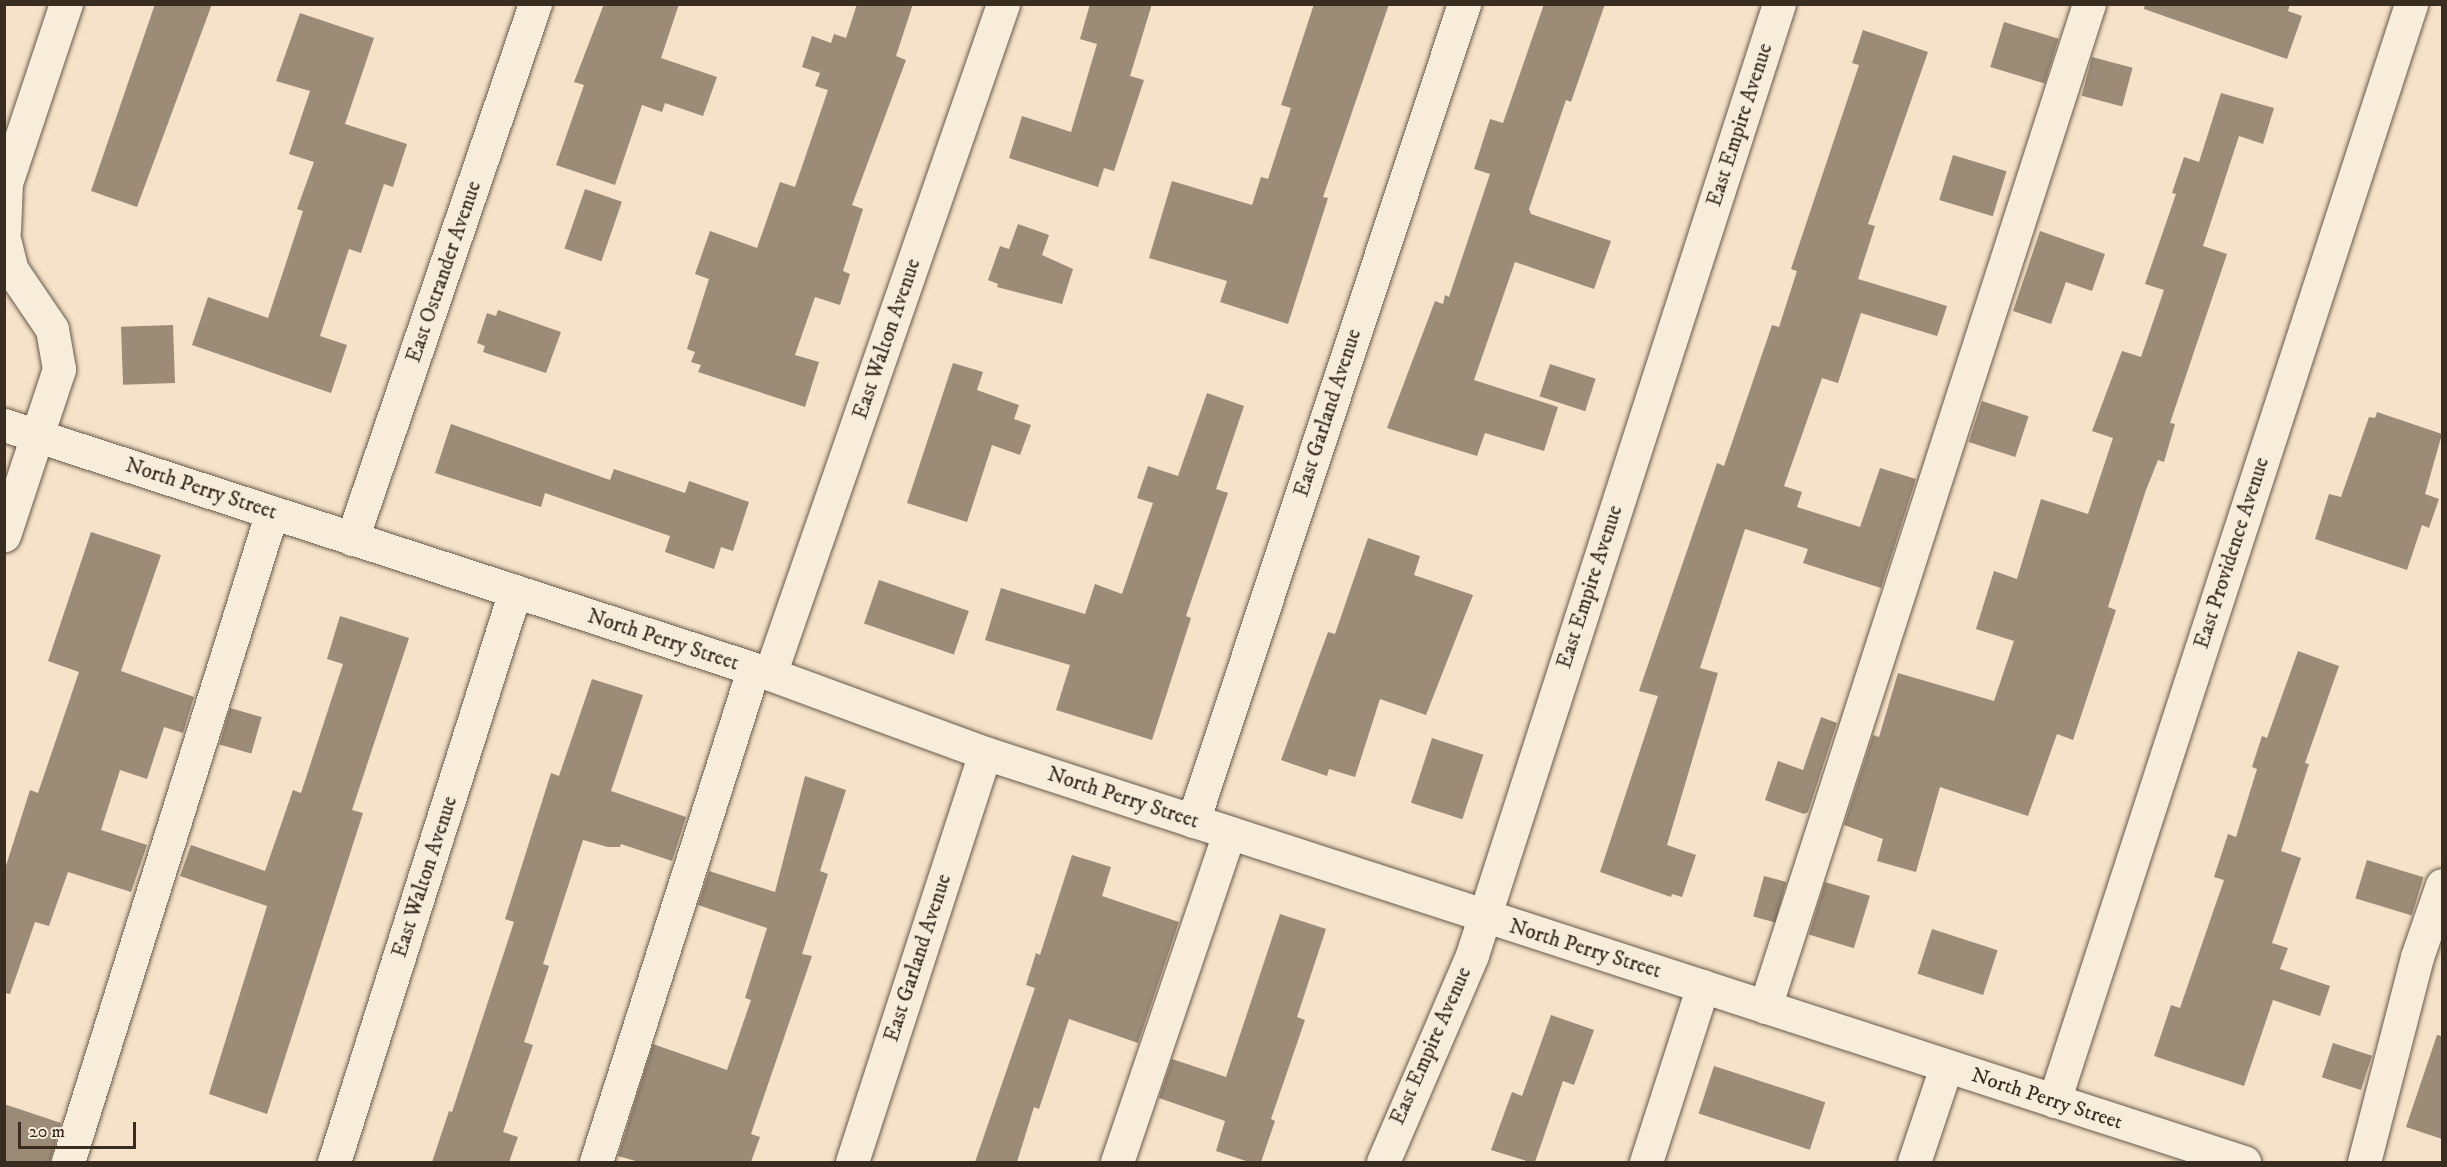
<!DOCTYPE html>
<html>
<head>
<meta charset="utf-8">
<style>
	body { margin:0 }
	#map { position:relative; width:2447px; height:1167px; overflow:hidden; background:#f5e2c8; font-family:"IM FELL DW Pica",serif }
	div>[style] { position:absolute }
	.building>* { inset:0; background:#9b8b77; transform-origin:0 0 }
	.roads { filter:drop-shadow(0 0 2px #685a4a) drop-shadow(0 0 2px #685a4a) }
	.minor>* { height:33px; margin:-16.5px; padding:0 16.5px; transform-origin:16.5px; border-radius:16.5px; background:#f8ecdb }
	span { translate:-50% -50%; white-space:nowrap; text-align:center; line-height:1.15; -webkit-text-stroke:4.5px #f8ecdb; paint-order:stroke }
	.street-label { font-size:21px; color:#392c20 }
	.frame { position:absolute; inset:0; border:6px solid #392c20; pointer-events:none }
	.scale { position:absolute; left:18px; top:1122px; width:118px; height:27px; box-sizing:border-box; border:3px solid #392c20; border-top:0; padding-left:8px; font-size:18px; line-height:21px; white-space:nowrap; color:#392c20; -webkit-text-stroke:4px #f8ecdb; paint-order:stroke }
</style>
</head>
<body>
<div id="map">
	<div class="building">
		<div style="clip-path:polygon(155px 4px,212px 4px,137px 207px,91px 191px)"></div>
		<div style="clip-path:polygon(604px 4px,679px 4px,661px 58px,717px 77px,703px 116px,665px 103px,662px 112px,642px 105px,615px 185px,556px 165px,584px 85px,574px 82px)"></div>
		<div style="clip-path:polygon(857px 4px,913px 4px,896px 56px,906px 60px,852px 205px,863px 209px,843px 271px,850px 274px,840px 305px,815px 297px,795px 355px,819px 362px,805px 407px,698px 372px,701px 365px,691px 362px,695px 352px,687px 349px,709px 279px,695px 274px,710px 231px,757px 248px,780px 182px,795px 187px,828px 90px,815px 86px,820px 73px,802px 67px,812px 36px,831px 43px,834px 34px,846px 38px)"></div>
		<div style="clip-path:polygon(1090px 4px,1152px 4px,1130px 76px,1144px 80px,1114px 171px,1104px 168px,1098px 187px,1009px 158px,1022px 116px,1071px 132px,1097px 44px,1080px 39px)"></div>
		<div style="clip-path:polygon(1314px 4px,1389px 4px,1323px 197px,1328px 198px,1288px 324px,1220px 302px,1227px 281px,1149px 258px,1172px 181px,1252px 205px,1261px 177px,1268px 179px,1291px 108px,1281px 105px)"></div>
		<div style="clip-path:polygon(1544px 4px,1605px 4px,1571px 102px,1566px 100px,1529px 209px,1531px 214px,1611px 241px,1594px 289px,1515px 262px,1474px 380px,1558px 407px,1544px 451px,1485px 433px,1477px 456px,1387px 428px,1435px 301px,1443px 304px,1445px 295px,1449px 297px,1490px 174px,1474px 169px,1490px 119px,1503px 123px)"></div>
		<div style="clip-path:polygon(2145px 4px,2290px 4px,2288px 11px,2302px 16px,2287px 59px,2144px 9px)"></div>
		<div style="clip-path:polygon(300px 13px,374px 38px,345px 124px,407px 144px,393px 187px,384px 184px,361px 253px,349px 249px,320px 336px,347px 345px,331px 393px,192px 345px,208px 297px,268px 318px,303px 211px,297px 209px,314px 162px,289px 154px,310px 91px,276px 81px)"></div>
		<div style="left:2004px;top:22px;width:57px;height:47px;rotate:17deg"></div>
		<div style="clip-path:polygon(1863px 30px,1928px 52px,1868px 224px,1875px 226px,1858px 279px,1947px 306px,1937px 336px,1861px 313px,1838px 383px,1822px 378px,1784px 486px,1802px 492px,1797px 507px,1860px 527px,1880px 468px,1916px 479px,1881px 588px,1803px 563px,1808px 549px,1745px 529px,1700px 668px,1718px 673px,1667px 845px,1696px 855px,1682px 897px,1672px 894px,1671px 897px,1600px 872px,1658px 696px,1639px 691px,1717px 463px,1724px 466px,1772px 325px,1779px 327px,1797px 271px,1791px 269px,1859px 65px,1852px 63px)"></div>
		<div style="left:2092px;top:57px;width:42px;height:40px;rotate:15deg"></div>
		<div style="clip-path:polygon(2221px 93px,2274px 108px,2263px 144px,2239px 136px,2203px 246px,2227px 254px,2170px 423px,2175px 424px,2164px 462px,2158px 460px,2146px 490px,2108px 607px,2116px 610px,2073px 740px,2057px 734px,2028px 816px,1940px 787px,1916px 872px,1877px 861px,1883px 839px,1844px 825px,1873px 735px,1879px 737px,1898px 673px,1994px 701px,2014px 641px,1976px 629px,1994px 571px,2017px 579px,2041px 499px,2088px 514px,2113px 438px,2092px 431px,2122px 351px,2141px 357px,2164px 290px,2145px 284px,2176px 194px,2172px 193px,2184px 157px,2199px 162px)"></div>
		<div style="left:1953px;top:155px;width:56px;height:47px;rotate:17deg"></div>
		<div style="left:585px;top:189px;width:39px;height:63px;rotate:19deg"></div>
		<div style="clip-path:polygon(1018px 224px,1049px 235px,1042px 255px,1073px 269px,1062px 304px,997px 287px,998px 284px,988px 280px,1000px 246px,1009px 249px)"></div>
		<div style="clip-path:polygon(2040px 231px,2105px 254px,2092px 291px,2066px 282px,2051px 324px,2013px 311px)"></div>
		<div style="clip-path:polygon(498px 310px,561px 332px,546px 373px,483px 352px,485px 346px,477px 343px,487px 313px,496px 316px)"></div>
		<div style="left:173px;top:325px;width:58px;height:52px;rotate:88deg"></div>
		<div style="clip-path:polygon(953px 363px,983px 372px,977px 390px,1019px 405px,1014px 419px,1031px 425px,1020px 455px,992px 445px,967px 522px,907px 503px)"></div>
		<div style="left:1550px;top:364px;width:48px;height:34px;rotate:18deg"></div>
		<div style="clip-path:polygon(1207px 393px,1244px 406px,1216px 489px,1228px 493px,1186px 616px,1191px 618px,1152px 740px,1056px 710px,1070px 665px,985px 640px,1001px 588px,1085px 614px,1095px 584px,1122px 594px,1153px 503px,1137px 498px,1148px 466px,1178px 476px)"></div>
		<div style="left:1982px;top:401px;width:49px;height:43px;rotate:18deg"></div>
		<div style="clip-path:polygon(2377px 412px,2442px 434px,2425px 494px,2439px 499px,2429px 528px,2422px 525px,2407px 570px,2315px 539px,2329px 494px,2341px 497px,2369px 417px,2375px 418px)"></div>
		<div style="clip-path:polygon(451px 424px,610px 480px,614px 469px,685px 493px,689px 481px,749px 502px,733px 551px,721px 547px,714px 569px,665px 552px,670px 536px,545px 493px,541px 507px,435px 473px)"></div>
		<div style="clip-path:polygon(91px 532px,161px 555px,121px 671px,194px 697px,183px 733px,164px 727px,147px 779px,120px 770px,101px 830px,147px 845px,131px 892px,68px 872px,49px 926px,35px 922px,10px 994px,4px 993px,4px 872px,30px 790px,38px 793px,79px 672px,48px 661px)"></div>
		<div style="clip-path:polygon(1368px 538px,1420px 556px,1414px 575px,1473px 595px,1426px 715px,1380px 699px,1355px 777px,1329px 769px,1327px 776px,1281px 760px,1328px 632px,1335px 634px)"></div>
		<div style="left:879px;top:580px;width:95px;height:46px;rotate:19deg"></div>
		<div style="clip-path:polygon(340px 616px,409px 638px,352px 810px,363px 813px,267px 1114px,209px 1094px,267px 906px,180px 876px,191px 845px,265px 871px,293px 790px,301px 793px,343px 664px,327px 659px)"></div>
		<div style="clip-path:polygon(2298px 651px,2339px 666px,2305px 763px,2309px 764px,2281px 851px,2301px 858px,2272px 943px,2288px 948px,2280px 969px,2330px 986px,2320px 1016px,2273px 1000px,2244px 1086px,2154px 1056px,2171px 1005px,2180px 1008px,2224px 880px,2214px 877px,2228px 834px,2236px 837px,2257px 769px,2252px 767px,2262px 736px,2267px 738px)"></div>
		<div style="clip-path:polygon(592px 679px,643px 695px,611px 791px,686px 817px,672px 861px,621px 844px,620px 847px,608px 847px,583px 840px,543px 964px,549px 966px,524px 1042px,533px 1045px,503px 1132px,518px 1137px,509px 1162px,432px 1162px,449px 1111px,452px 1112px,514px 922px,505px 919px,551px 773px,559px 776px)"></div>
		<div style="left:230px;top:708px;width:33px;height:38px;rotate:16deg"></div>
		<div style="clip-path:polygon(1821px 717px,1837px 723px,1808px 812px,1804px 814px,1765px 800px,1778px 761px,1803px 770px)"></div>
		<div style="left:1432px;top:738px;width:54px;height:68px;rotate:18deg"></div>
		<div style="clip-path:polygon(805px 776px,846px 790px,820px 871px,828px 874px,802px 954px,812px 956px,751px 1134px,760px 1137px,751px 1162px,639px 1162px,618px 1156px,653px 1044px,727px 1070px,751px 1000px,745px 998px,767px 928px,698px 905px,709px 871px,775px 892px)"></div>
		<div style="clip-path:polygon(1072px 855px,1111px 867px,1102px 896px,1179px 922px,1138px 1043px,1069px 1019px,1039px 1109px,1034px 1107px,1017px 1162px,975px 1162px,1035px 988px,1026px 985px,1036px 953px,1040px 955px)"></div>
		<div style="left:2367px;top:860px;width:59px;height:40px;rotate:17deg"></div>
		<div style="left:1764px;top:876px;width:23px;height:42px;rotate:15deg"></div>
		<div style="left:1825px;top:882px;width:47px;height:55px;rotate:17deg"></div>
		<div style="clip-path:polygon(1280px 914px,1326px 929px,1297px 1017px,1305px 1020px,1271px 1119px,1275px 1121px,1261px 1162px,1249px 1162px,1216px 1151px,1225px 1121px,1159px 1098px,1172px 1059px,1226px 1077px)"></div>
		<div style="left:1932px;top:929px;width:69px;height:47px;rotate:18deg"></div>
		<div style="clip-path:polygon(1551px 1015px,1594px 1030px,1574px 1085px,1563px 1081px,1535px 1162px,1530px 1162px,1491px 1150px,1512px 1092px,1522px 1096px)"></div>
		<div style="clip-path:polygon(2437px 1035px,2442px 1036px,2442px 1139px,2406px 1127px)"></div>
		<div style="left:2333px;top:1043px;width:41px;height:36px;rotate:18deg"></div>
		<div style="left:1714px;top:1066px;width:117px;height:50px;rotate:18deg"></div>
		<div style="clip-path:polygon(4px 1104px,61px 1123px,50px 1162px,4px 1162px)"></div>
	</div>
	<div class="roads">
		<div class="minor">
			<div style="left:4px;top:230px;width:47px;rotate:-87.6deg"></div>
			<div style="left:6px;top:183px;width:189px;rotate:-71.5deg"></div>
			<div style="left:4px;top:239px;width:32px;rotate:76deg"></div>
			<div style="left:12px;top:270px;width:71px;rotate:55.9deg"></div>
			<div style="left:52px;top:329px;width:41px;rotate:80.1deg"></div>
			<div style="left:59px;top:369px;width:175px;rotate:108.3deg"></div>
			<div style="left:4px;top:425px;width:805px;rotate:18.01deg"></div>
			<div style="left:770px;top:674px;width:229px;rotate:20.2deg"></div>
			<div style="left:985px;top:753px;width:1324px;rotate:18deg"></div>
			<div style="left:352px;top:539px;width:565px;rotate:-71.12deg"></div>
			<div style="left:770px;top:674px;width:709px;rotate:-70.82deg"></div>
			<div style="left:1193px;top:821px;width:861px;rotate:-71.65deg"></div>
			<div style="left:1765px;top:1007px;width:1054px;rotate:-72.1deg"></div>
			<div style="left:2054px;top:1101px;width:1154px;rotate:-71.97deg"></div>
			<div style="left:68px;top:1162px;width:681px;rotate:-72.58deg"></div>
			<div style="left:334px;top:1162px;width:599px;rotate:-72.41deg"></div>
			<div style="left:596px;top:1162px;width:516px;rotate:-72.3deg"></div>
			<div style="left:852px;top:1162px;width:430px;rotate:-72deg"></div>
			<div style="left:1117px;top:1162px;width:348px;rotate:-71.2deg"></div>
			<div style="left:1383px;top:1162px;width:225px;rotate:-66.7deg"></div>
			<div style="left:1472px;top:955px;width:999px;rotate:-72.11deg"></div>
			<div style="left:1646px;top:1162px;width:185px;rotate:-72.1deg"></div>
			<div style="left:1914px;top:1162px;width:100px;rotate:-71.4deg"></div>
			<div style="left:2364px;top:1162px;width:212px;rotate:-75.5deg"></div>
			<div style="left:2417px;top:957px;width:76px;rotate:-70.9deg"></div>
		</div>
	</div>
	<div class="street-label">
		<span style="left:1740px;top:125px;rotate:-72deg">East Empire Avenue</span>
		<span style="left:444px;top:272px;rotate:-71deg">East Ostrander Avenue</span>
		<span style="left:887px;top:339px;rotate:-71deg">East Walton Avenue</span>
		<span style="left:1328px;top:413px;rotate:-72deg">East Garland Avenue</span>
		<span style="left:201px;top:489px;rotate:18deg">North Perry Street</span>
		<span style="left:2232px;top:553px;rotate:-72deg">East Providence Avenue</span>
		<span style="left:1590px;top:587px;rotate:-72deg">East Empire Avenue</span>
		<span style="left:663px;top:640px;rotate:18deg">North Perry Street</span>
		<span style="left:1123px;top:798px;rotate:18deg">North Perry Street</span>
		<span style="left:425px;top:877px;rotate:-72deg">East Walton Avenue</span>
		<span style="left:1585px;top:949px;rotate:17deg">North Perry Street</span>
		<span style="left:918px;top:958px;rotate:-72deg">East Garland Avenue</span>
		<span style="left:1431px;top:1046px;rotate:-66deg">East Empire Avenue</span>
		<span style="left:2047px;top:1099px;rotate:18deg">North Perry Street</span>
	</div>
	<div class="frame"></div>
	<div class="scale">20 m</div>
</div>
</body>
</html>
